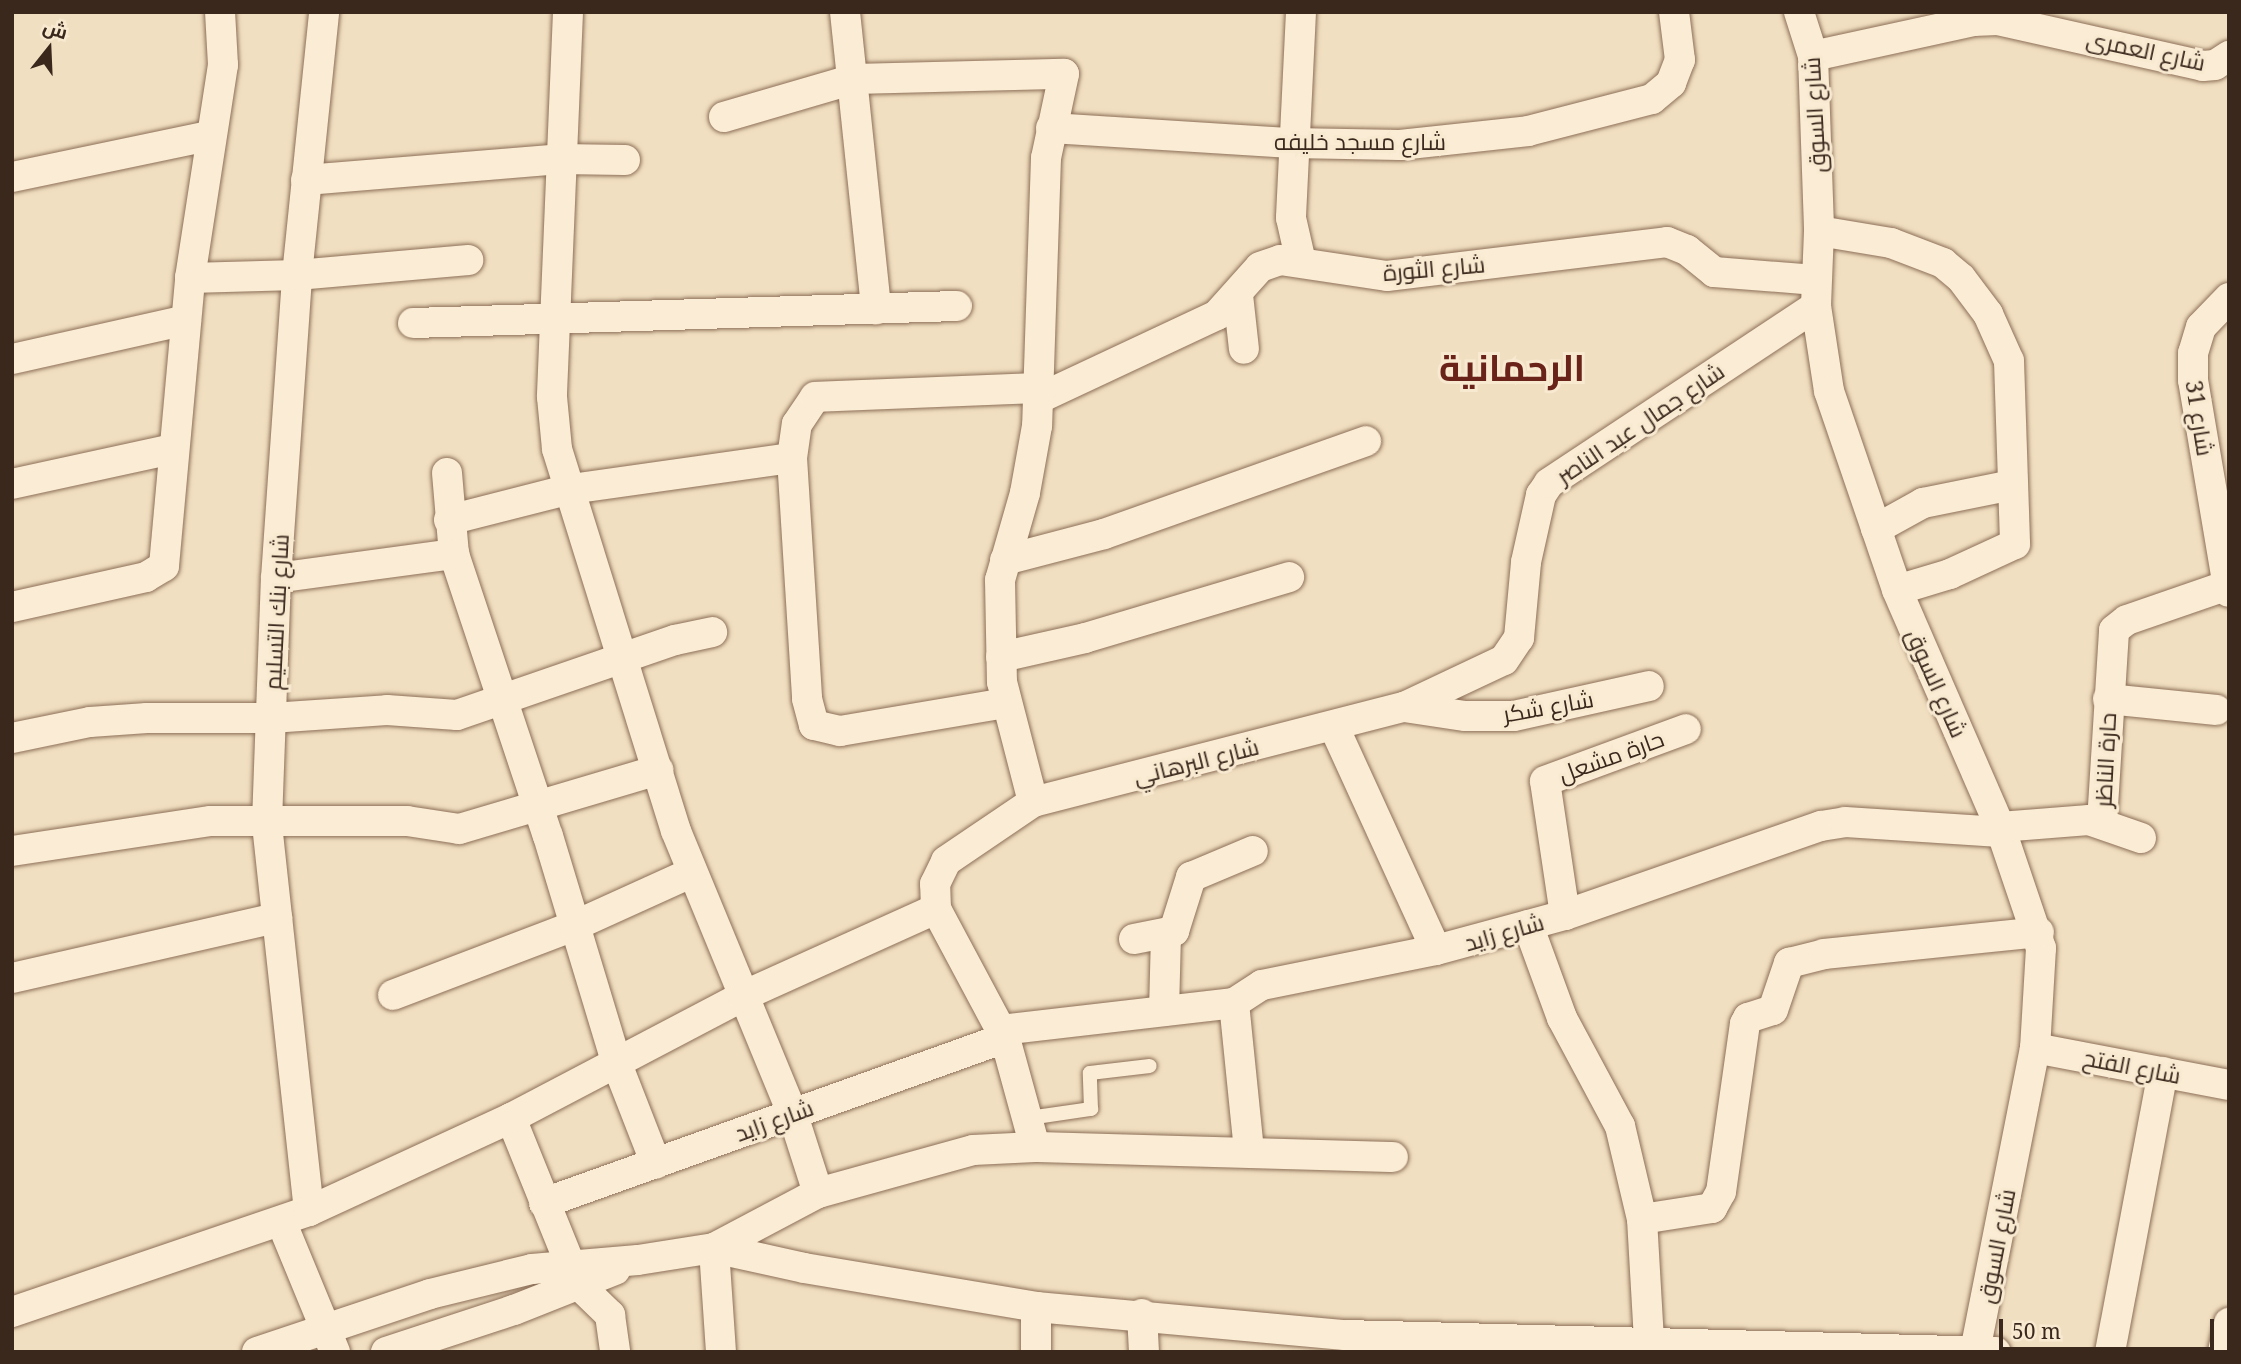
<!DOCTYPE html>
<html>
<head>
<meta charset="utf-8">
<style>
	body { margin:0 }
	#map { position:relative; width:2241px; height:1364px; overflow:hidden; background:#f1dfc1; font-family:"Noto Serif",Cairo,serif }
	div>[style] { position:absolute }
	.roads { filter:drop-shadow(0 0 2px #8c6f57) drop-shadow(0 0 2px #8c6f57) }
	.lane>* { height:14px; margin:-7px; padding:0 7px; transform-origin:7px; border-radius:7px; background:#fbecd5 }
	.street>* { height:30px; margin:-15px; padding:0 15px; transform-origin:15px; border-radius:15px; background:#fbecd5 }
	span { translate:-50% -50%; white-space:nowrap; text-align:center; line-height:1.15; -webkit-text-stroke:6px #f8e9d1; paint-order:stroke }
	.street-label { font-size:23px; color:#3a281c }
	.town-label { font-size:37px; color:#6a2319; font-weight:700 }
	.frame { position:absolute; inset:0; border:14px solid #3a281c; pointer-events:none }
	.north { position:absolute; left:14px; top:14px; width:70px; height:70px; -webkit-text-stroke:5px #f8e9d1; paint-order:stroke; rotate:18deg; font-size:19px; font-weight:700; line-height:28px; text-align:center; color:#3a281c }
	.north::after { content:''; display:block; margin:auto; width:24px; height:32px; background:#3a281c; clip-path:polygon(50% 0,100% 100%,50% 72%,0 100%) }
	.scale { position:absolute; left:1999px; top:1319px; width:215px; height:32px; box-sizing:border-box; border:4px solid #3a281c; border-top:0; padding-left:9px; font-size:21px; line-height:24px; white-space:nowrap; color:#3a281c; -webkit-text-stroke:5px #f8e9d1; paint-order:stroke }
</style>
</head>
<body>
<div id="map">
	<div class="roads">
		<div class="lane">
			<div style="left:1029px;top:1118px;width:63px;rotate:-8.3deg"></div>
			<div style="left:1091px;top:1109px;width:36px;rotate:-92deg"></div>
			<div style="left:1090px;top:1073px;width:60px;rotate:-6.7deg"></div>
		</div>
		<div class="street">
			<div style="left:568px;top:12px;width:385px;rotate:92.4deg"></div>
			<div style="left:552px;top:397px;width:52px;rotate:84.5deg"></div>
			<div style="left:557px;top:449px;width:400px;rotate:72.7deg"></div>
			<div style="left:676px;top:831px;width:304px;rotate:67.6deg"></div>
			<div style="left:792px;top:1112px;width:85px;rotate:72.2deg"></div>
			<div style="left:845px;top:12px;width:299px;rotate:84deg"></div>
			<div style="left:1301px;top:12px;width:206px;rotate:92.8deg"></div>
			<div style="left:1291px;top:218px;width:45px;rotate:77.2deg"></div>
			<div style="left:1799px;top:12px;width:46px;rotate:72.3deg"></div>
			<div style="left:1813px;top:56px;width:175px;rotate:88deg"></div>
			<div style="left:1819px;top:231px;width:75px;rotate:92.3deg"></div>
			<div style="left:1816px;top:306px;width:86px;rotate:81.3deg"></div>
			<div style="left:1829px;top:391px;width:210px;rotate:71.1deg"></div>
			<div style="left:1897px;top:590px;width:258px;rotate:66.5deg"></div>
			<div style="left:2000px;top:827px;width:128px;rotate:71.3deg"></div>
			<div style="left:2041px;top:948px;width:100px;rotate:93.4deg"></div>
			<div style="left:2035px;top:1048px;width:310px;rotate:101.2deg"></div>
			<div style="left:1813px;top:56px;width:164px;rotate:-12.3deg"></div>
			<div style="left:1973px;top:21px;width:25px;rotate:-2deg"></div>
			<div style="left:1998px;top:20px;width:210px;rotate:12.6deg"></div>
			<div style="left:2203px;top:66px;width:12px;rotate:-5deg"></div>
			<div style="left:2215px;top:65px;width:17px;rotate:-33deg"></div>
			<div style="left:724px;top:117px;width:135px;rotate:-16.3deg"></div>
			<div style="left:854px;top:79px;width:210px;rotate:-1.4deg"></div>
			<div style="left:1064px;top:74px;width:86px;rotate:102.1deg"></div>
			<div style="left:1046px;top:158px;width:268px;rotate:91.9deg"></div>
			<div style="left:1037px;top:426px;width:68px;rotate:100.2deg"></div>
			<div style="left:1025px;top:493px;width:91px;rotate:106deg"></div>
			<div style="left:1000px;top:580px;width:102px;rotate:88.9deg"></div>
			<div style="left:1002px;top:682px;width:124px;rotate:75.5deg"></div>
			<div style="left:1051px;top:128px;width:241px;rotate:3.6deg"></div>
			<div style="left:1292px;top:143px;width:108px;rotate:1.1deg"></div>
			<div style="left:1400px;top:145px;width:129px;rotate:-6.2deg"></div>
			<div style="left:1528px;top:131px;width:128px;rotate:-14.5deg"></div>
			<div style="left:1652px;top:99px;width:25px;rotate:-40deg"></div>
			<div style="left:1671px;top:83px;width:25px;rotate:-69deg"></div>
			<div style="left:1680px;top:60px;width:48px;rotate:-97.1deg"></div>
			<div style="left:12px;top:177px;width:201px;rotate:-11.8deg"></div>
			<div style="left:306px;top:180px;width:255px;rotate:-4.7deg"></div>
			<div style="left:560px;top:159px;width:65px;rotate:0.9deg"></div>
			<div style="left:1819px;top:231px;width:73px;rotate:9.5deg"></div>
			<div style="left:1891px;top:243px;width:56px;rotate:21deg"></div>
			<div style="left:1943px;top:263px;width:23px;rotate:40deg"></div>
			<div style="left:1961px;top:278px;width:45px;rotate:53.1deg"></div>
			<div style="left:1988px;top:314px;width:51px;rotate:65.9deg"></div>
			<div style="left:2009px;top:361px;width:183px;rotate:88.1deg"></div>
			<div style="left:2015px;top:544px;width:72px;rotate:155.2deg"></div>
			<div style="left:1950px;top:574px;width:55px;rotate:163.2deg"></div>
			<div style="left:190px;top:278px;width:107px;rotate:-1.6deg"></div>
			<div style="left:297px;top:275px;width:172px;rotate:-5deg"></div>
			<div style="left:1238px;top:295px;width:54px;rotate:83.7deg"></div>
			<div style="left:2229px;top:298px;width:40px;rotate:134deg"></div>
			<div style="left:2201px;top:327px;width:27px;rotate:107deg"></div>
			<div style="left:2193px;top:353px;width:27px;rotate:90deg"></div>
			<div style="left:2193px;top:380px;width:215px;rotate:80.4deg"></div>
			<div style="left:413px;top:323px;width:544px;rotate:-1.79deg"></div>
			<div style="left:12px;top:359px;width:178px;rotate:-12.6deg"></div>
			<div style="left:1040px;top:398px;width:195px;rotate:-25.1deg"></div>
			<div style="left:1217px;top:315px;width:64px;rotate:-48.1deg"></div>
			<div style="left:1260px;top:267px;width:21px;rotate:-19deg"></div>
			<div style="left:1280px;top:260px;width:108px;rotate:8.5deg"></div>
			<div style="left:1387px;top:276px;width:282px;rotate:-6.9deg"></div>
			<div style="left:1667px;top:242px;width:22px;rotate:22deg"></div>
			<div style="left:1687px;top:250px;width:35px;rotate:39deg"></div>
			<div style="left:1714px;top:272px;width:102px;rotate:4.5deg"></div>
			<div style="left:792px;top:458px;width:241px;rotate:86.4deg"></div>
			<div style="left:807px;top:699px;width:27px;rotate:75deg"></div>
			<div style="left:814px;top:725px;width:27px;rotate:13deg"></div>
			<div style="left:840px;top:731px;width:168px;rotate:-9.6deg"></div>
			<div style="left:447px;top:473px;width:81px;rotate:85.1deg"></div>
			<div style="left:454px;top:554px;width:297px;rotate:71.6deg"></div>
			<div style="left:548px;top:836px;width:238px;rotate:73.2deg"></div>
			<div style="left:617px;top:1064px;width:107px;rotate:68.7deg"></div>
			<div style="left:12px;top:484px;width:164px;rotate:-12.3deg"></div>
			<div style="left:449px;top:520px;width:126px;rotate:-14.3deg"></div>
			<div style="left:571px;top:489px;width:223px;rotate:-8deg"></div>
			<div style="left:792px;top:458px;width:34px;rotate:-82deg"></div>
			<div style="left:797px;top:424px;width:32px;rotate:-56deg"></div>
			<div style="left:815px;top:397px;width:226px;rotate:-2.3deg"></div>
			<div style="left:1876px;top:529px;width:54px;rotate:-29deg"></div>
			<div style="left:1923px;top:503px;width:91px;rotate:-11.4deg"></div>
			<div style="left:1005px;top:560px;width:102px;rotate:-14.7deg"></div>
			<div style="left:1104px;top:534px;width:278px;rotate:-19.5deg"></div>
			<div style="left:276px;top:578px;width:180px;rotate:-7.7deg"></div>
			<div style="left:12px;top:607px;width:137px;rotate:-12.6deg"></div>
			<div style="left:146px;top:577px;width:21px;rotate:-31deg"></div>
			<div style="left:164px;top:566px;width:289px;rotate:-84.8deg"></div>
			<div style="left:190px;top:278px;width:216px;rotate:-81.2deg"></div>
			<div style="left:223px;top:65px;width:53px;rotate:-93.2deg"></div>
			<div style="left:1001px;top:657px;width:86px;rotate:-12.7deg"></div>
			<div style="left:1085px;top:638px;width:213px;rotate:-16.6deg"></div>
			<div style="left:2108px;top:699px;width:109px;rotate:5.8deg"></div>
			<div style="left:1404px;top:707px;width:62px;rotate:8.4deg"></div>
			<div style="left:1465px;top:716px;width:49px"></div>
			<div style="left:1514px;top:716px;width:138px;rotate:-12.5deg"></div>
			<div style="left:1334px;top:727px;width:245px;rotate:65.4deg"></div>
			<div style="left:12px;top:738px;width:80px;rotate:-11.6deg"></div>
			<div style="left:90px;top:722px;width:57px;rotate:-4deg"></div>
			<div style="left:147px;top:718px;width:124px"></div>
			<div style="left:271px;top:718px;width:116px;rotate:-3.9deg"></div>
			<div style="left:387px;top:710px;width:70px;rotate:4.1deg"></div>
			<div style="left:457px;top:715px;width:231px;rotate:-19deg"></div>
			<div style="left:675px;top:640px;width:38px;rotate:-12deg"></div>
			<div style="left:2102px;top:822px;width:192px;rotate:-86.4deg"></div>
			<div style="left:2114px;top:630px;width:16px;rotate:-38deg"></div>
			<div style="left:2127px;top:620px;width:107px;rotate:-19.1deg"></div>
			<div style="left:2000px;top:827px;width:89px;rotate:-4.5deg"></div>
			<div style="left:2089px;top:820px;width:55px;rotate:19.1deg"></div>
			<div style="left:12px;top:851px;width:201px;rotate:-8.6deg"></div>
			<div style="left:211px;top:821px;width:196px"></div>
			<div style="left:407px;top:821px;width:53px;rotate:8.7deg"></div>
			<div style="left:459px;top:829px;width:208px;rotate:-16.5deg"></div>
			<div style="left:1565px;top:915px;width:135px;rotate:-98.5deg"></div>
			<div style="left:1545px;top:781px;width:150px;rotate:-20.2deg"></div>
			<div style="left:1528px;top:925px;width:99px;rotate:69.9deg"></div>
			<div style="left:1562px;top:1018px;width:123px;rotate:61.8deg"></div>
			<div style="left:1620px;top:1126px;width:96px;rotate:76.7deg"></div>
			<div style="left:1642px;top:1219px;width:122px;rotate:86.7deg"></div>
			<div style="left:1134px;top:939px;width:41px;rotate:-11.3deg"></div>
			<div style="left:1174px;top:931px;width:57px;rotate:-72.5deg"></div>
			<div style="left:1191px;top:877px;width:67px;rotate:-22.8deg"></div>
			<div style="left:12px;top:978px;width:272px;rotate:-12.8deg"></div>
			<div style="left:393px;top:995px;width:194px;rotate:-20.9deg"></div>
			<div style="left:574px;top:926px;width:128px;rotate:-24.4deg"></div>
			<div style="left:1234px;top:1003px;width:148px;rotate:84.2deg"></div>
			<div style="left:1164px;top:1011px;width:78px;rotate:-88.5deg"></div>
			<div style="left:1001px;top:1030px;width:235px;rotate:-6.6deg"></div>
			<div style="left:1234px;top:1003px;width:33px;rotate:-33deg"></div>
			<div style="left:1262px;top:985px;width:177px;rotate:-11.4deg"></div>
			<div style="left:1436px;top:950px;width:134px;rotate:-15.2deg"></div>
			<div style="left:1565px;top:915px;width:271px;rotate:-19.2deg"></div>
			<div style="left:1821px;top:826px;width:24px;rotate:-9deg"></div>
			<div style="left:1845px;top:822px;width:156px;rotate:3.7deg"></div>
			<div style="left:2035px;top:1048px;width:197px;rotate:10.8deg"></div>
			<div style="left:511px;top:1118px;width:179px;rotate:68deg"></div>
			<div style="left:578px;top:1284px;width:45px;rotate:44.1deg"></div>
			<div style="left:610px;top:1315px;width:37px;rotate:82deg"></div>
			<div style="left:1035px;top:1147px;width:358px;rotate:1.6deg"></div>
			<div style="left:544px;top:1203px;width:490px;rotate:-19.7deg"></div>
			<div style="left:309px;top:1211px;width:391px;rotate:-96.2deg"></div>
			<div style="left:267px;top:822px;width:244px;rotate:-87.9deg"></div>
			<div style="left:276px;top:578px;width:304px;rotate:-86deg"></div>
			<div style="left:297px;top:275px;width:264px;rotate:-84.1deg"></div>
			<div style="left:1642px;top:1219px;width:71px;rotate:-8.9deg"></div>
			<div style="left:1712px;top:1208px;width:18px;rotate:-61deg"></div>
			<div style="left:1721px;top:1192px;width:170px;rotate:-81.9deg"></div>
			<div style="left:1745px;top:1024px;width:7px;rotate:-63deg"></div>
			<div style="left:1748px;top:1018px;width:26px;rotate:-18deg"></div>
			<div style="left:1773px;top:1010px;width:50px;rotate:-71.2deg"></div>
			<div style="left:1789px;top:963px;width:36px;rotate:-14deg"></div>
			<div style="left:1824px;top:954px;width:216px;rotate:-5.8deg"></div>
			<div style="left:281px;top:1221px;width:142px;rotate:67.6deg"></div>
			<div style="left:12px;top:1312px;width:314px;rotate:-18.8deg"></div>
			<div style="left:309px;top:1211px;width:222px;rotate:-24.7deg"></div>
			<div style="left:511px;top:1118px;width:262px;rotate:-27.7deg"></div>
			<div style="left:743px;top:996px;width:212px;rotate:-24.3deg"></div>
			<div style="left:1142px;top:1314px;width:38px;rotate:87deg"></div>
			<div style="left:257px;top:1352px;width:182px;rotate:-18.5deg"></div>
			<div style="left:430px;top:1294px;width:105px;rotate:-13.8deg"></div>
			<div style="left:532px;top:1269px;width:106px;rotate:-4.9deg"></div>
			<div style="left:638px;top:1260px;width:77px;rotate:-9deg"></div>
			<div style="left:714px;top:1248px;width:92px;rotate:12.5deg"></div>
			<div style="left:804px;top:1268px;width:235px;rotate:9.5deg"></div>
			<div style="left:1036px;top:1307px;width:310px;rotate:5.2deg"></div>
			<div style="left:1345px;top:1335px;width:651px;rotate:1.5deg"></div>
			<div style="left:386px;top:1352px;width:135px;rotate:-18.2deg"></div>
			<div style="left:514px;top:1310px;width:109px;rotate:-21.6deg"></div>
			<div style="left:721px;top:1352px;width:104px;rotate:-93.9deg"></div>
			<div style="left:714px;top:1248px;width:118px;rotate:-27.9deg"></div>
			<div style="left:818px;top:1193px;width:161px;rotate:-15.5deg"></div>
			<div style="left:973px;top:1150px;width:62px;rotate:-2.8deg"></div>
			<div style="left:1035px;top:1147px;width:113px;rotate:-105.4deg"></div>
			<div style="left:1005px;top:1038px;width:146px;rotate:-118.1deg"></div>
			<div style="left:936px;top:909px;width:25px;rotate:-92deg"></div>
			<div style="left:935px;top:884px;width:25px;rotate:-64deg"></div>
			<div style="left:946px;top:861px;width:105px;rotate:-34.1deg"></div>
			<div style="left:1033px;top:802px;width:383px;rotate:-14.4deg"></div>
			<div style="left:1404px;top:707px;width:110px;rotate:-25.2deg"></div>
			<div style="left:1504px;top:660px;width:27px;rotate:-56deg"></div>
			<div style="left:1519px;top:638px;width:76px;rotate:-84.7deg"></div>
			<div style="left:1526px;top:562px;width:69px;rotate:-77.4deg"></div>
			<div style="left:1541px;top:495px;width:14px;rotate:-56deg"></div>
			<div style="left:1549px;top:483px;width:320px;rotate:-33.5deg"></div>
			<div style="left:1036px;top:1352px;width:45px;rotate:-90deg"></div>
			<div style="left:2110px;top:1352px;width:285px;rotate:-79.3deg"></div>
			<div style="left:2223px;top:1352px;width:30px;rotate:-78deg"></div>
		</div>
	</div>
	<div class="street-label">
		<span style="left:2146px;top:50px;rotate:12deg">شارع العمرى</span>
		<span style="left:1814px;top:115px;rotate:-93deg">شارع السوق</span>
		<span style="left:1360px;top:141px">شارع مسجد خليفه</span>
		<span style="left:1434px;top:268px;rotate:-5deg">شارع الثورة</span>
		<span style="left:2200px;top:418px;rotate:81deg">شارع 31</span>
		<span style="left:1640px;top:423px;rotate:-34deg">شارع جمال عبد الناصر</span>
		<span style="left:276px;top:612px;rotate:-87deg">شارع بنك التسليم</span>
		<span style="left:1937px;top:683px;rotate:66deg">شارع السوق</span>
		<span style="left:1548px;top:706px;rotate:-10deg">شارع شكر</span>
		<span style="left:1611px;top:756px;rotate:-20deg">حارة مشعل</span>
		<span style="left:2105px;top:760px;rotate:-87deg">حارة الناظر</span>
		<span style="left:1196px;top:761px;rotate:-14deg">شارع البرهاني</span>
		<span style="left:1504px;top:932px;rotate:-16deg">شارع زايد</span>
		<span style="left:2132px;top:1066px;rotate:11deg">شارع الفتح</span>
		<span style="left:774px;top:1120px;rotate:-20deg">شارع زايد</span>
		<span style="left:1996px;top:1246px;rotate:-79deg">شارع السوق</span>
	</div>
	<div class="town-label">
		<span style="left:1512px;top:367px">الرحمانية</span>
	</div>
	<div class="frame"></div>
	<div class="north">ش</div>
	<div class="scale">50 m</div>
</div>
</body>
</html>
